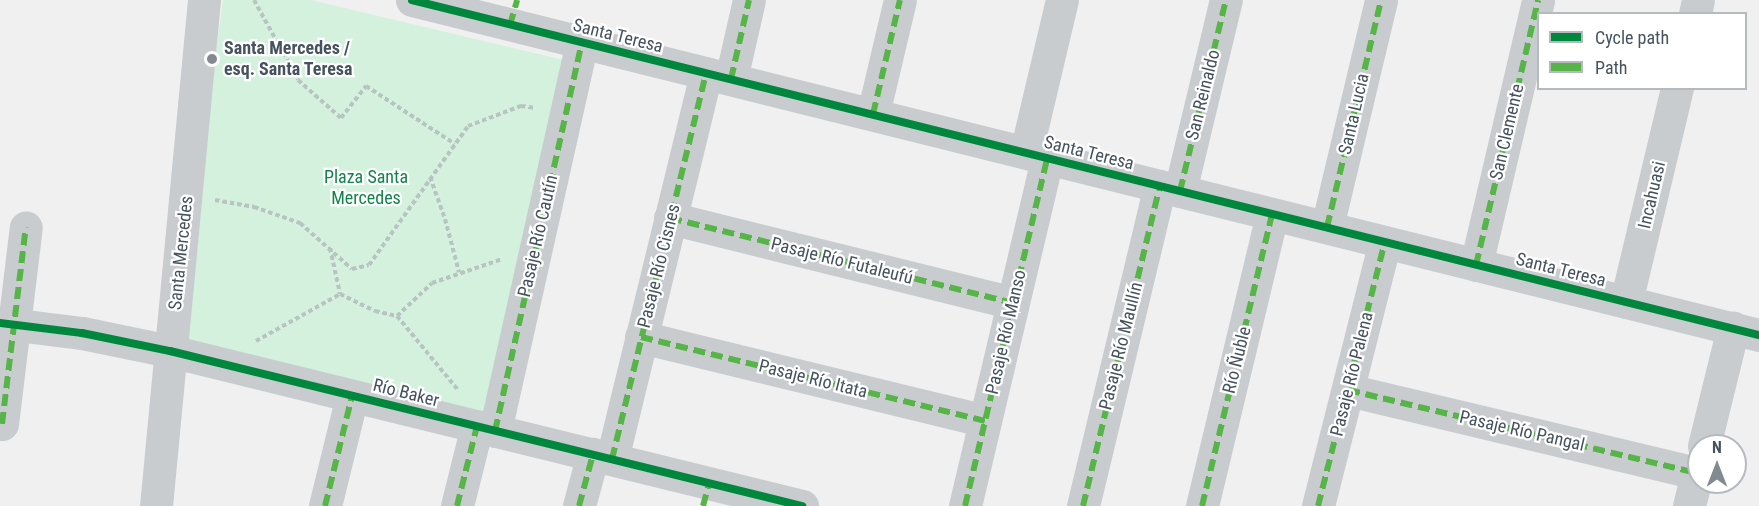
<!DOCTYPE html>
<html>
<head>
<meta charset="utf-8">
<style>
	body { margin:0 }
	#map { position:relative; width:1759px; height:506px; overflow:hidden; background:#f1f0f0; font-family:"Roboto Condensed",sans-serif }
	div>[style] { position:absolute }
	.green>* { inset:0; background:#d4f1de }
	.path>* { height:4px; margin-top:-2px; transform-origin:0; background:repeating-linear-gradient(90deg,#b7c4c0 0 4.5px,transparent 0 7.5px) }
	.minor>* { height:33px; margin:-16.5px; padding:0 16.5px; transform-origin:16.5px; border-radius:16.5px; background:#c9cccf }
	.quiet>* { height:6px; margin-top:-3px; transform-origin:0; background:repeating-linear-gradient(90deg,#57b448 0 12px,transparent 0 18px) }
	.cycleway>* { height:8px; margin:-4px; padding:0 4px; transform-origin:4px; border-radius:4px; background:#00873e }
	.dots>* { width:16px; height:16px; translate:-50% -50%; box-sizing:border-box; border:3px solid #fff; border-radius:50% }
	span { translate:-50% -50%; white-space:nowrap; text-align:center; line-height:1.15; -webkit-text-stroke:4.5px #fff; paint-order:stroke }
	.street-label { font-size:18px; color:#46535e }
	.poi-label { font-size:18px; color:#46535e; font-weight:700 }
	.left { translate:0 -50%; text-align:left }
	.park-label { font-size:18px; color:#12844b }
	.legend { position:absolute; left:1537px; top:12px; width:210px; height:78px; box-sizing:border-box; background:#fff; border:2px solid #b5babf; margin:0; padding:8px 10px; list-style:none; font-size:18px; color:#46535e }
	.legend li { display:flex; align-items:center; gap:12px; height:30px }
	.legend b { width:30px; border:2px solid #b5babf }
	.north { position:absolute; left:1687px; top:434px; width:60px; height:60px; box-sizing:border-box; background:#fff; border:2px solid #b5babf; border-radius:50%; rotate:0deg; font-size:16px; font-weight:700; line-height:24px; text-align:center; color:#46535e }
	.north::after { content:''; display:block; margin:auto; width:21px; height:27px; background:#828a91; clip-path:polygon(50% 0,100% 100%,50% 72%,0 100%) }
</style>
</head>
<body>
<div id="map">
	<div class="green">
		<div style="clip-path:polygon(223px 0,311px 0,568px 61px,483px 424px,176px 342px)"></div>
	</div>
	<div class="path">
		<div style="left:254px;top:0;width:91px;rotate:61.2deg"></div>
		<div style="left:298px;top:80px;width:57px;rotate:41.5deg"></div>
		<div style="left:341px;top:118px;width:41px;rotate:-52deg"></div>
		<div style="left:366px;top:86px;width:106px;rotate:33.1deg"></div>
		<div style="left:430px;top:177px;width:45px;rotate:70.3deg"></div>
		<div style="left:445px;top:219px;width:55px;rotate:75.2deg"></div>
		<div style="left:215px;top:200px;width:40px;rotate:10deg"></div>
		<div style="left:254px;top:207px;width:49px;rotate:19.2deg"></div>
		<div style="left:300px;top:223px;width:69px;rotate:41.5deg"></div>
		<div style="left:352px;top:269px;width:17px;rotate:-13deg"></div>
		<div style="left:369px;top:265px;width:171px;rotate:-54.5deg"></div>
		<div style="left:468px;top:126px;width:57px;rotate:-20.7deg"></div>
		<div style="left:521px;top:106px;width:15px;rotate:8deg"></div>
		<div style="left:330px;top:248px;width:47px;rotate:77.7deg"></div>
		<div style="left:340px;top:294px;width:39px;rotate:26deg"></div>
		<div style="left:375px;top:311px;width:23px;rotate:13deg"></div>
		<div style="left:397px;top:316px;width:96px;rotate:50.5deg"></div>
		<div style="left:397px;top:316px;width:48px;rotate:-43.3deg"></div>
		<div style="left:432px;top:283px;width:74px;rotate:-18.9deg"></div>
		<div style="left:256px;top:341px;width:96px;rotate:-29.2deg"></div>
	</div>
	<div class="minor">
		<div style="left:412px;top:0;width:1388px;rotate:13.97deg"></div>
		<div style="left:1695px;top:14px;width:14px;rotate:-78deg"></div>
		<div style="left:731px;top:79px;width:81px;rotate:-77.2deg"></div>
		<div style="left:873px;top:114px;width:117px;rotate:-76.7deg"></div>
		<div style="left:1026px;top:152px;width:156px;rotate:-76.7deg"></div>
		<div style="left:1180px;top:191px;width:196px;rotate:-76.5deg"></div>
		<div style="left:670px;top:218px;width:353px;rotate:13.9deg"></div>
		<div style="left:1327px;top:227px;width:233px;rotate:-76.6deg"></div>
		<div style="left:1476px;top:265px;width:272px;rotate:-76.8deg"></div>
		<div style="left:1626px;top:302px;width:220px;rotate:-76.6deg"></div>
		<div style="left:0;top:323px;width:83px;rotate:7deg"></div>
		<div style="left:82px;top:333px;width:90px;rotate:11.6deg"></div>
		<div style="left:170px;top:351px;width:651px;rotate:13.78deg"></div>
		<div style="left:641px;top:337px;width:354px;rotate:13.7deg"></div>
		<div style="left:1348px;top:390px;width:359px;rotate:13.4deg"></div>
		<div style="left:2px;top:424px;width:198px;rotate:-83.1deg"></div>
		<div style="left:495px;top:431px;width:399px;rotate:-77.4deg"></div>
		<div style="left:1704px;top:446px;width:122px;rotate:-76.2deg"></div>
		<div style="left:612px;top:459px;width:397px;rotate:-76.3deg"></div>
		<div style="left:156px;top:506px;width:508px;rotate:-84.58deg"></div>
		<div style="left:325px;top:506px;width:113px;rotate:-76.2deg"></div>
		<div style="left:457px;top:506px;width:82px;rotate:-76deg"></div>
		<div style="left:579px;top:506px;width:54px;rotate:-74.9deg"></div>
		<div style="left:965px;top:506px;width:358px;rotate:-76.7deg"></div>
		<div style="left:1083px;top:506px;width:329px;rotate:-76.5deg"></div>
		<div style="left:1202px;top:506px;width:300px;rotate:-76.5deg"></div>
		<div style="left:1318px;top:506px;width:272px;rotate:-75.8deg"></div>
		<div style="left:1689px;top:506px;width:41px;rotate:-76deg"></div>
	</div>
	<div class="quiet">
		<div style="left:510px;top:25px;width:26px;rotate:-74deg"></div>
		<div style="left:731px;top:79px;width:81px;rotate:-77.2deg"></div>
		<div style="left:873px;top:114px;width:117px;rotate:-76.7deg"></div>
		<div style="left:1180px;top:191px;width:196px;rotate:-76.5deg"></div>
		<div style="left:670px;top:218px;width:353px;rotate:13.9deg"></div>
		<div style="left:1327px;top:227px;width:233px;rotate:-76.6deg"></div>
		<div style="left:1476px;top:265px;width:272px;rotate:-76.8deg"></div>
		<div style="left:641px;top:337px;width:354px;rotate:13.7deg"></div>
		<div style="left:1348px;top:390px;width:359px;rotate:13.4deg"></div>
		<div style="left:2px;top:424px;width:198px;rotate:-83.1deg"></div>
		<div style="left:495px;top:431px;width:399px;rotate:-77.4deg"></div>
		<div style="left:612px;top:459px;width:397px;rotate:-76.3deg"></div>
		<div style="left:325px;top:506px;width:113px;rotate:-76.2deg"></div>
		<div style="left:457px;top:506px;width:82px;rotate:-76deg"></div>
		<div style="left:579px;top:506px;width:54px;rotate:-74.9deg"></div>
		<div style="left:703px;top:506px;width:24px;rotate:-75deg"></div>
		<div style="left:965px;top:506px;width:358px;rotate:-76.7deg"></div>
		<div style="left:1083px;top:506px;width:329px;rotate:-76.5deg"></div>
		<div style="left:1202px;top:506px;width:300px;rotate:-76.5deg"></div>
		<div style="left:1318px;top:506px;width:272px;rotate:-75.8deg"></div>
	</div>
	<div class="cycleway">
		<div style="left:412px;top:0;width:1388px;rotate:13.97deg"></div>
		<div style="left:0;top:323px;width:83px;rotate:7deg"></div>
		<div style="left:82px;top:333px;width:90px;rotate:11.6deg"></div>
		<div style="left:170px;top:351px;width:651px;rotate:13.78deg"></div>
	</div>
	<div class="dots">
		<div style="left:212px;top:59px;background:#828a91"></div>
	</div>
	<div class="street-label">
		<span style="left:618px;top:36px;rotate:14deg">Santa Teresa</span>
		<span style="left:1203px;top:95px;rotate:-76deg">San Reinaldo</span>
		<span style="left:1354px;top:114px;rotate:-77deg">Santa Lucia</span>
		<span style="left:1507px;top:132px;rotate:-77deg">San Clemente</span>
		<span style="left:1089px;top:153px;rotate:14deg">Santa Teresa</span>
		<span style="left:1652px;top:195px;rotate:-77deg">Incahuasi</span>
		<span style="left:538px;top:236px;rotate:-77deg">Pasaje Río Cautín</span>
		<span style="left:181px;top:253px;rotate:-84deg">Santa Mercedes</span>
		<span style="left:842px;top:261px;rotate:14deg">Pasaje Río Futaleufú</span>
		<span style="left:659px;top:266px;rotate:-76deg">Pasaje Río Cisnes</span>
		<span style="left:1561px;top:270px;rotate:14deg">Santa Teresa</span>
		<span style="left:1006px;top:332px;rotate:-77deg">Pasaje Río Manso</span>
		<span style="left:1121px;top:346px;rotate:-76deg">Pasaje Río Maullín</span>
		<span style="left:1237px;top:360px;rotate:-76deg">Río Ñuble</span>
		<span style="left:1352px;top:374px;rotate:-76deg">Pasaje Río Palena</span>
		<span style="left:813px;top:379px;rotate:14deg">Pasaje Río Itata</span>
		<span style="left:406px;top:393px;rotate:14deg">Río Baker</span>
		<span style="left:1522px;top:431px;rotate:13deg">Pasaje Río Pangal</span>
	</div>
	<div class="poi-label">
		<span class="left" style="left:224px;top:59px">Santa Mercedes /<br>esq. Santa Teresa</span>
	</div>
	<div class="park-label">
		<span style="left:366px;top:188px">Plaza Santa<br>Mercedes</span>
	</div>
	<ul class="legend">
	<li><b style="height:8px;background:#00873e"></b>Cycle path</li>
	<li><b style="height:8px;background:#57b448"></b>Path</li>
	</ul>
	<div class="north">N</div>
</div>
</body>
</html>
